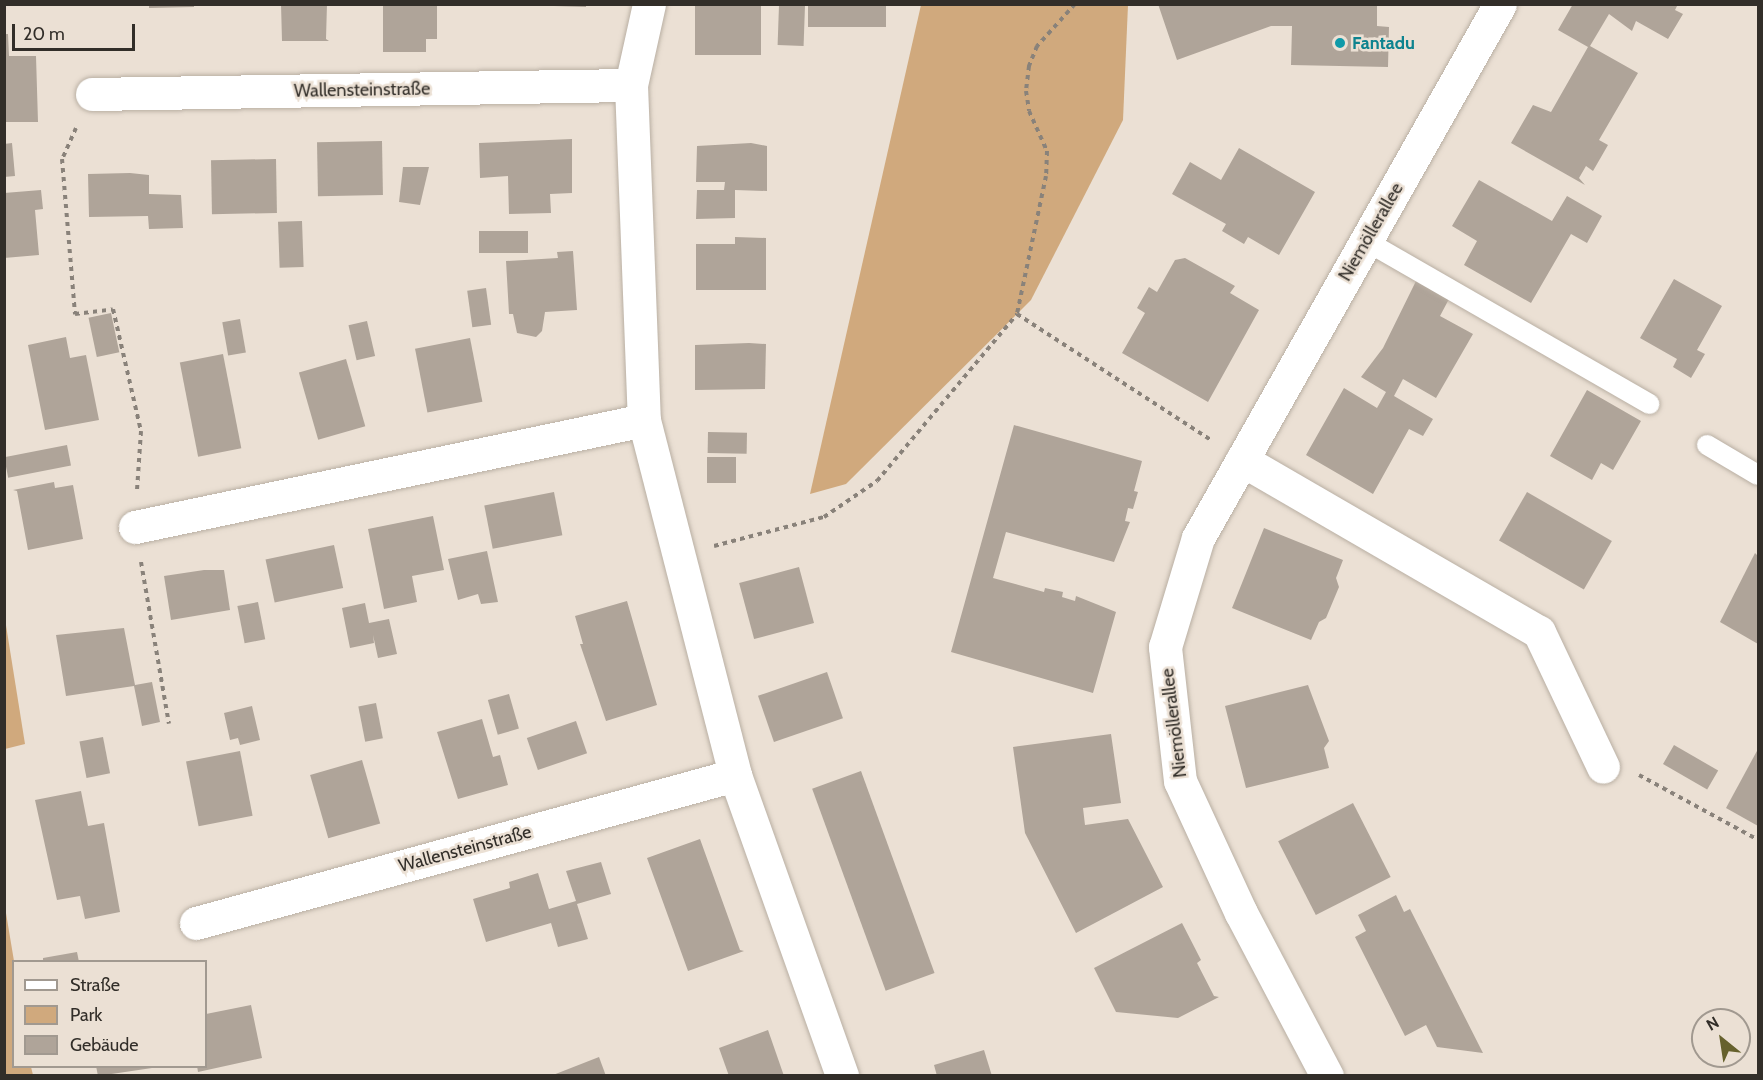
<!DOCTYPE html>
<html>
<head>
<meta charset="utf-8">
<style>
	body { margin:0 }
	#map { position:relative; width:1763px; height:1080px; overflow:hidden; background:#ebe0d4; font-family:Cabin,sans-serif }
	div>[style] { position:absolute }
	.green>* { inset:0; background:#d0a97d }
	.building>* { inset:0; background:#afa499; transform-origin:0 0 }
	.path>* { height:4px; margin-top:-2px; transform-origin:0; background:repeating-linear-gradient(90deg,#89827a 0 4.5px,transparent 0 9px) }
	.roads { filter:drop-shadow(0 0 2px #b9afa3) drop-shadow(0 0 2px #b9afa3) }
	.lane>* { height:20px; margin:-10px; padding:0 10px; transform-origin:10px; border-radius:10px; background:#fff }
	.street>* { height:33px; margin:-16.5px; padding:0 16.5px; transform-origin:16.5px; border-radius:16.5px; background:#fff }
	.dots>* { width:16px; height:16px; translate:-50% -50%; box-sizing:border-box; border:3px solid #ebe0d4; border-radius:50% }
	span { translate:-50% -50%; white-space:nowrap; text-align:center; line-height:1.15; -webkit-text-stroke:5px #ebe0d4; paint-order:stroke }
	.culture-label { font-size:18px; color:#0d838f; font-weight:700 }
	.left { translate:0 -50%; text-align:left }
	.street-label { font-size:18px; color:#322e29 }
	.frame { position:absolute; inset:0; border:6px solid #322e29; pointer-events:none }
	.legend { position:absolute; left:12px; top:960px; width:195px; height:108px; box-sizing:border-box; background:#ebe0d4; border:2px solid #a19990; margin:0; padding:8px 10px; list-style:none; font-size:18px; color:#322e29 }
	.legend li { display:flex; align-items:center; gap:12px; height:30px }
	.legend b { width:30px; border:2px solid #a19990 }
	.north { position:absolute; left:1691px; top:1008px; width:60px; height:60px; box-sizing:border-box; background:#ebe0d4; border:2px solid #a19990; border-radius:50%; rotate:330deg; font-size:16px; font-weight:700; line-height:24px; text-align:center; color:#322e29 }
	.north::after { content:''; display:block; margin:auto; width:21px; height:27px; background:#66612d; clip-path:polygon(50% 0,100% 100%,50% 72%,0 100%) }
	.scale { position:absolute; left:12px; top:24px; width:123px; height:27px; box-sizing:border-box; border:3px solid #322e29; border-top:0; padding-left:8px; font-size:18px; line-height:21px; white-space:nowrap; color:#322e29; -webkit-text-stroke:4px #ebe0d4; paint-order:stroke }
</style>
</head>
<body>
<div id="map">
	<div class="green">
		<div style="clip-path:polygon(921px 5px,1128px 5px,1123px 120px,1031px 300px,846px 484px,810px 494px)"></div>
		<div style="clip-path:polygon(5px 619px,25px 744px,5px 749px,4px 749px)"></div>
		<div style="clip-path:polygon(4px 901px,14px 961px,14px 1066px,31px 1067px,33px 1075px,5px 1075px)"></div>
	</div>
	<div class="building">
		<div style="clip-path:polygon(281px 4px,327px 4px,326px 39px,329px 41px,282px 41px)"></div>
		<div style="clip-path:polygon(383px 4px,437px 4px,437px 39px,426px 39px,426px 52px,383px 52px)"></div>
		<div style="clip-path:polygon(554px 4px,586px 4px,586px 7px,554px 6px)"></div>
		<div style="left:695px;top:4px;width:66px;height:51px"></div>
		<div style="left:808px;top:4px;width:78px;height:23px"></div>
		<div style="clip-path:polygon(1158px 4px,1377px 4px,1377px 26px,1389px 27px,1388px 67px,1291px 65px,1292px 26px,1271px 26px,1177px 60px)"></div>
		<div style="clip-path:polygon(1573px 4px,1678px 4px,1675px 10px,1683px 14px,1668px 39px,1636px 21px,1632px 31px,1609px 14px,1590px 46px,1638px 73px,1599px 140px,1608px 145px,1593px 171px,1586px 166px,1579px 178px,1585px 185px,1511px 143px,1533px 105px,1551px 112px,1588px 47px,1558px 30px)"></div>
		<div style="clip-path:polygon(149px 5px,194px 5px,194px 7px,149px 8px)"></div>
		<div style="left:779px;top:5px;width:26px;height:40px;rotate:2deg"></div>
		<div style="clip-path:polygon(4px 34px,8px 34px,9px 56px,36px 56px,38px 122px,4px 122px)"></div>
		<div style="clip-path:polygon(572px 139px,572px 193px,550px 194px,551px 213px,509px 214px,508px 176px,480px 178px,479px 143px)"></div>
		<div style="left:382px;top:141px;width:54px;height:65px;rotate:89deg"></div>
		<div style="clip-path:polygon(12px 143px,15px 176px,4px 177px,4px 144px)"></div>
		<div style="clip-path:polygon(751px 143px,767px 146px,767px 191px,735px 190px,735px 218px,696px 219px,697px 190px,724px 190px,725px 182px,696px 182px,697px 146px)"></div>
		<div style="clip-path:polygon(1239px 148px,1315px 192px,1279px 255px,1248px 237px,1244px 244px,1222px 231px,1226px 224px,1172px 194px,1190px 162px,1221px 180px)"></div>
		<div style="left:276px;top:159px;width:54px;height:65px;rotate:89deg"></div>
		<div style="clip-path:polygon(403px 167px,429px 167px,420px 205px,399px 202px)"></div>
		<div style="clip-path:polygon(130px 173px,149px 175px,149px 194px,181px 195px,183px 228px,149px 229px,148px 216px,89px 217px,88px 174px)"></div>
		<div style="clip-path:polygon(1479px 180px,1552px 221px,1567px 196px,1602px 216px,1587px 243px,1571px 234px,1531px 303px,1464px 265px,1477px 241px,1452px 226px)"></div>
		<div style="clip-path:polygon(41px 190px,43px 209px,35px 210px,39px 255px,4px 258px,4px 193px)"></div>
		<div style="left:302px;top:221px;width:46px;height:24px;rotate:88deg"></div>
		<div style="left:528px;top:231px;width:22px;height:49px;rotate:90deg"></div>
		<div style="clip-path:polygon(735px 237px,766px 238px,766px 290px,696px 290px,696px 244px,735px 244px)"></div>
		<div style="clip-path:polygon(573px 251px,577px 310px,545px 312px,542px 331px,536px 337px,517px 333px,513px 314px,509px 314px,506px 261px,558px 258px,557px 252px)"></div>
		<div style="clip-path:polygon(1185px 258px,1235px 286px,1230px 293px,1259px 310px,1208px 402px,1122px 353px,1145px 313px,1137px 308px,1149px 287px,1157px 292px,1175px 260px)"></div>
		<div style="clip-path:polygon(1674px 279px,1722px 306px,1697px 350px,1705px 354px,1691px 378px,1673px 367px,1677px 359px,1640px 338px)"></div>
		<div style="clip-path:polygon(1416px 281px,1449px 299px,1440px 316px,1473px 334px,1436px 398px,1403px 379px,1394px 396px,1433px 419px,1423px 436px,1409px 429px,1373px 494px,1306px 455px,1344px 388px,1377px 408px,1386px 392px,1361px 377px,1383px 348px)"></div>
		<div style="left:486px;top:288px;width:37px;height:19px;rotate:82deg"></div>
		<div style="left:111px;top:313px;width:40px;height:23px;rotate:78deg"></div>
		<div style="left:240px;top:319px;width:34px;height:18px;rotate:80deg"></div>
		<div style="left:367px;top:321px;width:36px;height:19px;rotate:77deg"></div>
		<div style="clip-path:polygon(66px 337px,70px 358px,86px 355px,99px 420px,45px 430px,28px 345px)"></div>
		<div style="left:470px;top:338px;width:65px;height:56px;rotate:79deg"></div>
		<div style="clip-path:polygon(749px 343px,766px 344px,765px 389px,695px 390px,695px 345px)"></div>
		<div style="left:223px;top:354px;width:96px;height:44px;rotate:79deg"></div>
		<div style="left:346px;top:359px;width:70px;height:49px;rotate:74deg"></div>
		<div style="clip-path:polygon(1587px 390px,1641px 421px,1613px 470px,1601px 463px,1592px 480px,1550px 456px)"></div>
		<div style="clip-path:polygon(1014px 425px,1142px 461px,1134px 491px,1138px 492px,1133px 509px,1128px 508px,1125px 521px,1130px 522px,1114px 562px,1006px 532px,993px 578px,1044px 592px,1045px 588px,1063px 592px,1062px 597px,1075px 601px,1076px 596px,1116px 612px,1093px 693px,951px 652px)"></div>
		<div style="left:708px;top:432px;width:39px;height:21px;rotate:1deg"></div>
		<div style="left:67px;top:445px;width:21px;height:64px;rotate:79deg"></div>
		<div style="left:707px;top:457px;width:29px;height:26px"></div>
		<div style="clip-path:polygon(54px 482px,55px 488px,73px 485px,83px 539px,28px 550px,17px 491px,13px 490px)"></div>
		<div style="left:554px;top:492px;width:44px;height:71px;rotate:79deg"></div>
		<div style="left:1527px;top:492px;width:98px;height:56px;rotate:30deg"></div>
		<div style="clip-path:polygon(433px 516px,444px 570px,412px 576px,417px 602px,384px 609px,368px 529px)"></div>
		<div style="clip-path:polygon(1264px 528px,1343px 560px,1336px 578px,1339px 587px,1326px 618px,1319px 622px,1311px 640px,1232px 608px)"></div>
		<div style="left:334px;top:545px;width:44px;height:70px;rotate:78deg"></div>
		<div style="clip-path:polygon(487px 551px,498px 602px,481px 604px,478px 594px,458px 600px,448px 559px)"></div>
		<div style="clip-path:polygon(1755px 553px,1758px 556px,1758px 644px,1720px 622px)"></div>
		<div style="left:799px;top:567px;width:58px;height:62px;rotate:75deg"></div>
		<div style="clip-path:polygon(204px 570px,224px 570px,230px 610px,171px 620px,164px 576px)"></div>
		<div style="clip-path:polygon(627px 601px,657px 705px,606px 721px,580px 644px,583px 644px,575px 616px)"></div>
		<div style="left:258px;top:602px;width:38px;height:21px;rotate:79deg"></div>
		<div style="clip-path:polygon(365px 603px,369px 623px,389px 619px,397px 654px,378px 658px,373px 635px,374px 643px,350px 648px,342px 608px)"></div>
		<div style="clip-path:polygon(124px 628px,135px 685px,152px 682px,160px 722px,142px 726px,134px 686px,66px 696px,56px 635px)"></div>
		<div style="left:827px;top:672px;width:49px;height:73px;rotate:71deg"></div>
		<div style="clip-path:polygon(1308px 685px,1329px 741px,1324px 748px,1329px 768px,1246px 788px,1225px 706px)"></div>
		<div style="left:509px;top:694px;width:36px;height:22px;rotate:74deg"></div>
		<div style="left:376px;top:703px;width:36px;height:18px;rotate:79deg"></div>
		<div style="clip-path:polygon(252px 706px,260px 740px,240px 745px,238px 738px,230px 740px,224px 713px)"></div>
		<div style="clip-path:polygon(482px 719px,493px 757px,500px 755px,508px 785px,458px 799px,437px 732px)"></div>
		<div style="left:576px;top:721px;width:34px;height:52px;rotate:71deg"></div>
		<div style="clip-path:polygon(1111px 734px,1121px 803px,1083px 808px,1085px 825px,1128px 819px,1163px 887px,1076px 933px,1025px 833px,1013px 747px)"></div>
		<div style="left:103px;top:737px;width:37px;height:24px;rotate:79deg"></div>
		<div style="left:1674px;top:745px;width:51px;height:22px;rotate:30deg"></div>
		<div style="clip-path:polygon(1758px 749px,1758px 826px,1726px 808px)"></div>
		<div style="left:240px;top:751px;width:66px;height:55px;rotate:79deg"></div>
		<div style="left:362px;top:760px;width:66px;height:54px;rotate:74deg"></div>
		<div style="left:861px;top:771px;width:215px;height:52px;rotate:70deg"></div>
		<div style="clip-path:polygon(81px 791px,88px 826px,104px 823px,120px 912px,85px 919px,80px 896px,57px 900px,35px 800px)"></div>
		<div style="left:1353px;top:803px;width:83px;height:84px;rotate:63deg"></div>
		<div style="clip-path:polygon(700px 839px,740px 950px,744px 951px,688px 971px,647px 858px)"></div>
		<div style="clip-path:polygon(601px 862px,611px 894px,577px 904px,588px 939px,558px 947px,551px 923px,486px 942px,473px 899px,510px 888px,509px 882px,538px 873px,549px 909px,576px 901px,566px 871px)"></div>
		<div style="clip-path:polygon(1396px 895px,1404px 912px,1410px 909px,1483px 1053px,1437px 1047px,1426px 1025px,1405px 1036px,1355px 937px,1366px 931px,1358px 915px)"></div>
		<div style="clip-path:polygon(1182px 923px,1201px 960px,1197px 963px,1214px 996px,1219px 997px,1178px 1018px,1116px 1012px,1094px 968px)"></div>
		<div style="clip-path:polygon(77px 952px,79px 962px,43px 962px,43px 958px)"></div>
		<div style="clip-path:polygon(251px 1005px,262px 1058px,198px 1072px,197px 1066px,206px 1066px,206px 1014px)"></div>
		<div style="clip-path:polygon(768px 1030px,784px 1076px,729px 1076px,719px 1048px)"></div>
		<div style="clip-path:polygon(984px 1050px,992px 1076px,937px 1076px,934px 1065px)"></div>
		<div style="clip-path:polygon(599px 1057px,606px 1076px,553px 1076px,553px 1075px)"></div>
		<div style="clip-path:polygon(96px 1066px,151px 1066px,152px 1068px,98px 1076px)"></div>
	</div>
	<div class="path">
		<div style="left:1075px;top:4px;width:57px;rotate:132.1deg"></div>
		<div style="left:1037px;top:46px;width:22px;rotate:112deg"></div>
		<div style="left:1029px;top:66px;width:25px;rotate:97deg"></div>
		<div style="left:1026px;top:91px;width:20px;rotate:81deg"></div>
		<div style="left:1029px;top:111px;width:44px;rotate:65.8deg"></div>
		<div style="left:1047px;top:151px;width:25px;rotate:92deg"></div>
		<div style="left:1046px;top:176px;width:141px;rotate:101.9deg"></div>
		<div style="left:1017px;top:314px;width:231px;rotate:33deg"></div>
		<div style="left:76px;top:128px;width:34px;rotate:114deg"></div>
		<div style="left:62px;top:159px;width:156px;rotate:85.2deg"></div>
		<div style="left:75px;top:314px;width:38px;rotate:-7deg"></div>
		<div style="left:113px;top:309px;width:125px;rotate:77.1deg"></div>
		<div style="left:141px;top:431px;width:59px;rotate:93.9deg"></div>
		<div style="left:714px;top:546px;width:114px;rotate:-14.8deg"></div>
		<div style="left:824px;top:517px;width:64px;rotate:-34.2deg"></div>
		<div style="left:877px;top:481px;width:218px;rotate:-50deg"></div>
		<div style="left:141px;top:562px;width:164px;rotate:80.2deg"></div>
		<div style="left:1639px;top:775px;width:136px;rotate:28.6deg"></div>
	</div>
	<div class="roads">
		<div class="lane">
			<div style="left:1366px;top:241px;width:327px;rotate:29.9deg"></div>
			<div style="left:1707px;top:445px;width:59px;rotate:30.5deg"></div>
		</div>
		<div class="street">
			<div style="left:649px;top:4px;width:83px;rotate:102.5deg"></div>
			<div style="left:631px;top:85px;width:335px;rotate:87.8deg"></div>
			<div style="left:644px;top:420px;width:366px;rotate:75.6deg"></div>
			<div style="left:735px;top:775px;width:319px;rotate:70.4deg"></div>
			<div style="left:92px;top:94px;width:539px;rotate:-0.96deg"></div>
			<div style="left:1242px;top:460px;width:343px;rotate:30.1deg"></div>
			<div style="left:1539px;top:632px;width:149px;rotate:64.6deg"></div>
			<div style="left:135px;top:527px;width:520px;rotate:-11.87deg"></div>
			<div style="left:196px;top:923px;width:559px;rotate:-15.35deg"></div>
			<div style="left:1327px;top:1076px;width:184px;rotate:-117.8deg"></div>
			<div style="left:1241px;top:913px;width:145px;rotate:-114.8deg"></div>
			<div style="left:1180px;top:781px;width:135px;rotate:-96.4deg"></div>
			<div style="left:1165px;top:647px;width:114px;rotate:-73.2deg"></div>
			<div style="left:1198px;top:538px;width:613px;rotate:-60.51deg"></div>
		</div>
	</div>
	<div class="dots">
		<div style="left:1340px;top:43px;background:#0f9aa8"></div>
	</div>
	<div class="culture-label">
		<span class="left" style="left:1352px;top:43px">Fantadu</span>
	</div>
	<div class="street-label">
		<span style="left:362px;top:90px;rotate:-1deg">Wallensteinstraße</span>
		<span style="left:1371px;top:232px;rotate:-60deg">Niemöllerallee</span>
		<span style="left:1174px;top:723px;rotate:-97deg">Niemöllerallee</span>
		<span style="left:465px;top:849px;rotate:-15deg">Wallensteinstraße</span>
	</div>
	<div class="frame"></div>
	<ul class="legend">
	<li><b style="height:8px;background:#fff"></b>Straße</li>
	<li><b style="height:16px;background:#d0a97d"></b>Park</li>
	<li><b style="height:16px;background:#afa499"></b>Gebäude</li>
	</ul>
	<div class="north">N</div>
	<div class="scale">20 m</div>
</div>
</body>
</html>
